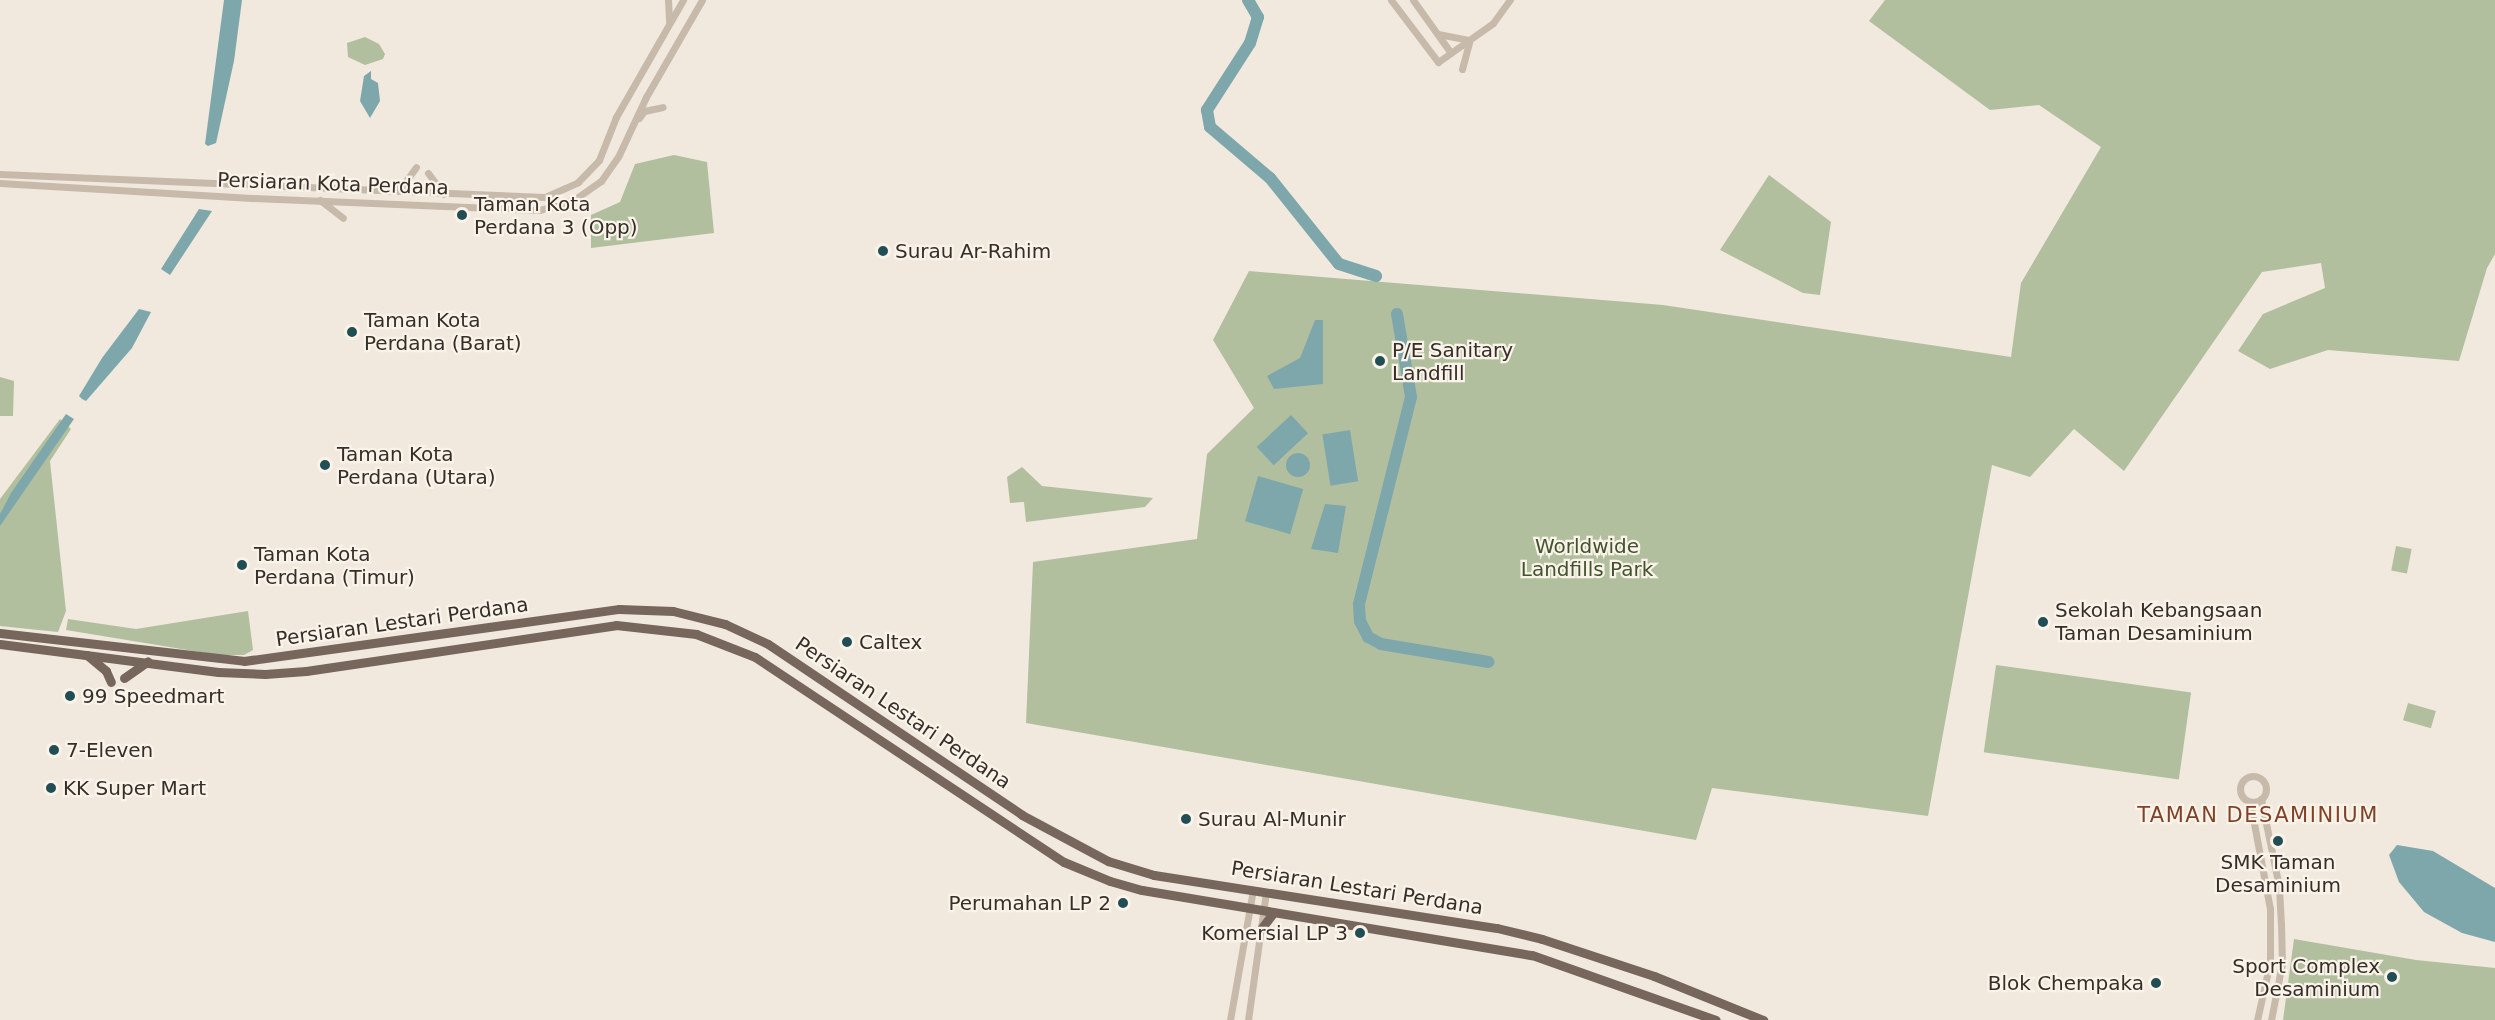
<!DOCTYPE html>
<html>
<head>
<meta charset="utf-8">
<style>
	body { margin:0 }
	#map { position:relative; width:2495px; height:1020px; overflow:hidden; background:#f1e9dd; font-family:"DejaVu Sans",sans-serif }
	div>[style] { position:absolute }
	.green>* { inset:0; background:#b2bf9e; transform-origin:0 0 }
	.water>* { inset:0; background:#7ea7ac; transform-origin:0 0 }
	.round { border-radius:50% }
	.river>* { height:12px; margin:-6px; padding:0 6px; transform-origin:6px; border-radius:6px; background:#7ea7ac }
	.minor>* { height:7px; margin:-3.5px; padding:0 3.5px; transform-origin:3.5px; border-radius:3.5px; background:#c8baaa }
	.minor>.ring { margin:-3.5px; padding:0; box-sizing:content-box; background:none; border:7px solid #c8baaa; border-radius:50% }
	.major>* { height:9px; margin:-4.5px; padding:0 4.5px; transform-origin:4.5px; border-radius:4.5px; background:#77665b }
	.dots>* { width:16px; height:16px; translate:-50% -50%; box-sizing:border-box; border:3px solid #f9f3e9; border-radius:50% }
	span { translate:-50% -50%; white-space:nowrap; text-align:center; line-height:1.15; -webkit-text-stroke:4.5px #f9f3e9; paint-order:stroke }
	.street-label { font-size:20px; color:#362e29 }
	.poi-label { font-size:20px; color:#362e29 }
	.left { translate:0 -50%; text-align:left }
	.right { translate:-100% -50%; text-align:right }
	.park-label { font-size:20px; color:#43532e }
	.neighbourhood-label { font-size:21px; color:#804227; letter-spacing:1.5px }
</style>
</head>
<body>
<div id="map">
	<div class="green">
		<div style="clip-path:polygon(1885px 0,2495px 0,2495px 254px,2487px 268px,2459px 361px,2328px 350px,2270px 369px,2238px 351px,2263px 314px,2325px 288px,2321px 263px,2262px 272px,2124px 471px,2074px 429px,2030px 477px,1992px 465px,1928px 816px,1712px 788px,1696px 840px,1026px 723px,1033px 562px,1197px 539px,1207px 454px,1254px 408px,1213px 340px,1249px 271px,1663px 305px,2011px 357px,2021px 283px,2101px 147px,2039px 105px,1990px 110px,1869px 21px)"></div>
		<div style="clip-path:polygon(365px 37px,379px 44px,385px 54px,383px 59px,365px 65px,348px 57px,347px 43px)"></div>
		<div style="clip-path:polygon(674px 155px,707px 162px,714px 233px,591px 248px,591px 215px,620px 202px,635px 164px)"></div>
		<div style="clip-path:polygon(1769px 175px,1831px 222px,1820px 295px,1803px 293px,1720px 250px)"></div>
		<div style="clip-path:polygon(0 377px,14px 381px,13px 416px,0 416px)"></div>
		<div style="clip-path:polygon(60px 419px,71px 429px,50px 461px,66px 611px,58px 632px,0 626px,0 499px)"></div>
		<div style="clip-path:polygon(1022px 467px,1042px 486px,1153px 498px,1145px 507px,1026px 522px,1024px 502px,1010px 503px,1007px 477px)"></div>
		<div style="left:2396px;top:546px;width:16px;height:25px;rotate:11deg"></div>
		<div style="clip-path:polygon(248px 611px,253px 650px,244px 655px,218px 655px,66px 630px,68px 619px,136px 629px)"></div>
		<div style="left:1996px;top:665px;width:197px;height:88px;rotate:8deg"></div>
		<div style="left:2408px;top:703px;width:29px;height:18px;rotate:16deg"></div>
		<div style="clip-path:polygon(2294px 939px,2416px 960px,2495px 968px,2495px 1020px,2283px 1020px)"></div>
	</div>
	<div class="water">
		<div style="clip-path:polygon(224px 0,242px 0,234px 61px,216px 143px,208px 146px,205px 144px)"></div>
		<div style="clip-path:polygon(371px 71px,371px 79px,378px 83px,380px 101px,370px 118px,360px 101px,364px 76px)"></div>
		<div style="clip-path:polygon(199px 209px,212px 211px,170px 275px,161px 269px)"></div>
		<div style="clip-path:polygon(139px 309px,151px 312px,132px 348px,86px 401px,82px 399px,79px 396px,102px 358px)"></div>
		<div style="clip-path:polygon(1315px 320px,1323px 320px,1323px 384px,1274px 389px,1267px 376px,1300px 358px)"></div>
		<div style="clip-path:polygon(66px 414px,74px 419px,0 526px,0 514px,11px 493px)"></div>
		<div style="left:1291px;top:415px;width:25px;height:47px;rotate:47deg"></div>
		<div style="left:1350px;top:430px;width:52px;height:28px;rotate:81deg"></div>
		<div class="round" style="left:1286px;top:453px;width:24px;height:24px"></div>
		<div style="left:1258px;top:476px;width:47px;height:47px;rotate:16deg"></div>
		<div style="clip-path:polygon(1325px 504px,1346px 506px,1338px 553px,1311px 549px)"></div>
		<div style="clip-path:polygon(2397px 845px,2433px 851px,2495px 888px,2495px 942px,2462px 933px,2424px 912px,2399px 882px,2389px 855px)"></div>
	</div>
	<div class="river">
		<div style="left:1248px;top:0;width:20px;rotate:60deg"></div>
		<div style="left:1258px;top:17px;width:27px;rotate:107deg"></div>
		<div style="left:1250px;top:43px;width:80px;rotate:122.7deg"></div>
		<div style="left:1207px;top:110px;width:17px;rotate:80deg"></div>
		<div style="left:1210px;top:127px;width:79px;rotate:40.4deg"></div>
		<div style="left:1270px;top:178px;width:110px;rotate:51.3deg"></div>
		<div style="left:1339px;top:264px;width:39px;rotate:18deg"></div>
		<div style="left:1397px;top:314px;width:84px;rotate:80.4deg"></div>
		<div style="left:1411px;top:397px;width:213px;rotate:104.1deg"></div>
		<div style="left:1359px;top:604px;width:17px;rotate:87deg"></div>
		<div style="left:1360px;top:621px;width:18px;rotate:63deg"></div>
		<div style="left:1368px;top:637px;width:15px;rotate:28deg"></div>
		<div style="left:1381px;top:644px;width:109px;rotate:9.5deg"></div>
	</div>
	<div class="minor">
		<div style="left:668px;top:0;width:22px;rotate:87deg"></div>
		<div style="left:1391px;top:0;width:78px;rotate:52.8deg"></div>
		<div style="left:1438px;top:62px;width:67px;rotate:-35.3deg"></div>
		<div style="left:1493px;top:23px;width:29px;rotate:-54deg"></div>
		<div style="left:1413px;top:0;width:65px;rotate:54.4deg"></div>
		<div style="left:1438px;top:34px;width:31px;rotate:11deg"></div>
		<div style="left:1462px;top:69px;width:28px;rotate:-75deg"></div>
		<div style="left:639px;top:118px;width:9px;rotate:-54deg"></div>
		<div style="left:644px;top:111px;width:19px;rotate:-12deg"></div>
		<div style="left:428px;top:173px;width:26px;rotate:53deg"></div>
		<div style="left:0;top:174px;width:545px;rotate:2.42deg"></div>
		<div style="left:545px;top:197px;width:36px;rotate:-24deg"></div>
		<div style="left:578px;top:182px;width:30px;rotate:-46deg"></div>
		<div style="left:599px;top:160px;width:46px;rotate:-68.4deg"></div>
		<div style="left:616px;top:117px;width:135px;rotate:-60.2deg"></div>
		<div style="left:0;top:183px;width:252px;rotate:3.4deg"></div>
		<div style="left:252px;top:198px;width:287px;rotate:2.4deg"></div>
		<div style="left:539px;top:210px;width:18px;rotate:-13deg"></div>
		<div style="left:557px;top:206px;width:23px;rotate:-23deg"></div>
		<div style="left:578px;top:197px;width:28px;rotate:-35deg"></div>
		<div style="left:601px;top:181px;width:29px;rotate:-55deg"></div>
		<div style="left:618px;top:157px;width:66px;rotate:-65deg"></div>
		<div style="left:646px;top:97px;width:112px;rotate:-60deg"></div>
		<div style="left:390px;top:191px;width:14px;rotate:-25deg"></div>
		<div style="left:403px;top:185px;width:22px;rotate:-54deg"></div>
		<div style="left:320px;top:200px;width:29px;rotate:38deg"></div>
		<div class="ring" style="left:2240px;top:776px;width:19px;height:19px"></div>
		<div style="left:2261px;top:799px;width:90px;rotate:78.4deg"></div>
		<div style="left:2279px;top:887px;width:36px;rotate:87deg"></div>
		<div style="left:2281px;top:923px;width:40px;rotate:88.6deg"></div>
		<div style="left:2282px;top:963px;width:58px;rotate:100.9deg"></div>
		<div style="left:2250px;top:802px;width:109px;rotate:79.4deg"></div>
		<div style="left:2270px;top:909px;width:53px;rotate:90deg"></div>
		<div style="left:2270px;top:962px;width:59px;rotate:102.6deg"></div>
		<div style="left:1230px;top:1020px;width:132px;rotate:-80deg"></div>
		<div style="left:1248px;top:1020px;width:129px;rotate:-82deg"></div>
	</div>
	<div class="major">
		<div style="left:0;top:633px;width:246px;rotate:6.5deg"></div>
		<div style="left:244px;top:661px;width:379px;rotate:-7.9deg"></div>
		<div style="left:619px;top:609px;width:54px;rotate:2.1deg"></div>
		<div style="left:673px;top:611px;width:54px;rotate:14deg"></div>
		<div style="left:725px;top:624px;width:47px;rotate:24.9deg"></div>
		<div style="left:768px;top:644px;width:306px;rotate:33.9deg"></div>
		<div style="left:1022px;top:815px;width:98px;rotate:28.1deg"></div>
		<div style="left:1108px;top:861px;width:48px;rotate:16.9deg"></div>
		<div style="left:1154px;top:875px;width:347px;rotate:8.8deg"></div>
		<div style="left:1497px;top:928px;width:46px;rotate:13.7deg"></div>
		<div style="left:1542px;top:939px;width:118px;rotate:18.3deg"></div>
		<div style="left:1654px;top:976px;width:118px;rotate:22deg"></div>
		<div style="left:0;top:644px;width:220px;rotate:7.3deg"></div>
		<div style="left:218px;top:672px;width:47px;rotate:2.4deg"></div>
		<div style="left:265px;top:674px;width:41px;rotate:-4.2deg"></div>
		<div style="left:306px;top:671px;width:313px;rotate:-8.4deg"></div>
		<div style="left:616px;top:625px;width:81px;rotate:6.4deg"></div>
		<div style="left:696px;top:634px;width:63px;rotate:21.3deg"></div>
		<div style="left:755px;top:657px;width:371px;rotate:33.6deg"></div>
		<div style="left:1064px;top:862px;width:50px;rotate:22.4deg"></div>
		<div style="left:1110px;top:881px;width:33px;rotate:16deg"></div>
		<div style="left:1142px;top:890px;width:395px;rotate:9.5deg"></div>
		<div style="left:1532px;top:955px;width:195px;rotate:19.5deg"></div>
		<div style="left:87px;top:655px;width:25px;rotate:40deg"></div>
		<div style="left:106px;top:671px;width:12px;rotate:66deg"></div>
		<div style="left:124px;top:678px;width:29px;rotate:-35deg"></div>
		<div style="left:1261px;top:929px;width:21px;rotate:-53deg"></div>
	</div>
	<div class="dots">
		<div style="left:462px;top:215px;background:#214e55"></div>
		<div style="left:883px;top:251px;background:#214e55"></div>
		<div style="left:352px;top:332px;background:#214e55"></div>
		<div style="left:1380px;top:361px;background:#214e55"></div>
		<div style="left:325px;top:465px;background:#214e55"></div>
		<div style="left:242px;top:565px;background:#214e55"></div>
		<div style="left:2043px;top:622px;background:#214e55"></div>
		<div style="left:847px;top:642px;background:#214e55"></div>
		<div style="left:70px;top:696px;background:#214e55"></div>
		<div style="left:54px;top:750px;background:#214e55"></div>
		<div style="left:51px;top:788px;background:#214e55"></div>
		<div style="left:1186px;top:819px;background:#214e55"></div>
		<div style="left:2278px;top:841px;background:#214e55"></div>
		<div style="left:1123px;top:903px;background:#214e55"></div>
		<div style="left:1360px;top:933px;background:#214e55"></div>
		<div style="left:2392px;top:977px;background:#214e55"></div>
		<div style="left:2156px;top:983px;background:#214e55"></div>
	</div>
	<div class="street-label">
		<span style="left:333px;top:184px;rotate:2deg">Persiaran Kota Perdana</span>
		<span style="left:402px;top:622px;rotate:-8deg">Persiaran Lestari Perdana</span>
		<span style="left:903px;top:713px;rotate:34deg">Persiaran Lestari Perdana</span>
		<span style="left:1357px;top:888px;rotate:9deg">Persiaran Lestari Perdana</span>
	</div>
	<div class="poi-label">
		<span class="left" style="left:474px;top:216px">Taman Kota<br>Perdana 3 (Opp)</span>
		<span class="left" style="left:895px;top:251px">Surau Ar-Rahim</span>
		<span class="left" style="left:364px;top:332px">Taman Kota<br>Perdana (Barat)</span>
		<span class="left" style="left:1392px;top:362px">P/E Sanitary<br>Landfill</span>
		<span class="left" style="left:337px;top:466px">Taman Kota<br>Perdana (Utara)</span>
		<span class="left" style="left:254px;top:566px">Taman Kota<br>Perdana (Timur)</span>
		<span class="left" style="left:2055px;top:622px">Sekolah Kebangsaan<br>Taman Desaminium</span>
		<span class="left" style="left:859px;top:642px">Caltex</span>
		<span class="left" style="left:82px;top:696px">99 Speedmart</span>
		<span class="left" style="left:66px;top:750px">7-Eleven</span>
		<span class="left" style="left:63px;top:788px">KK Super Mart</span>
		<span class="left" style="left:1198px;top:819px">Surau Al-Munir</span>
		<span style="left:2278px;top:874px">SMK Taman<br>Desaminium</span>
		<span class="right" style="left:1111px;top:903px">Perumahan LP 2</span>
		<span class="right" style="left:1348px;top:933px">Komersial LP 3</span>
		<span class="right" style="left:2380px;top:978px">Sport Complex<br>Desaminium</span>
		<span class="right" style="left:2144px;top:983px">Blok Chempaka</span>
	</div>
	<div class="park-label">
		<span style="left:1587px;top:558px">Worldwide<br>Landfills Park</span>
	</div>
	<div class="neighbourhood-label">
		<span style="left:2258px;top:815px">TAMAN DESAMINIUM</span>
	</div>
</div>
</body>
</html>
